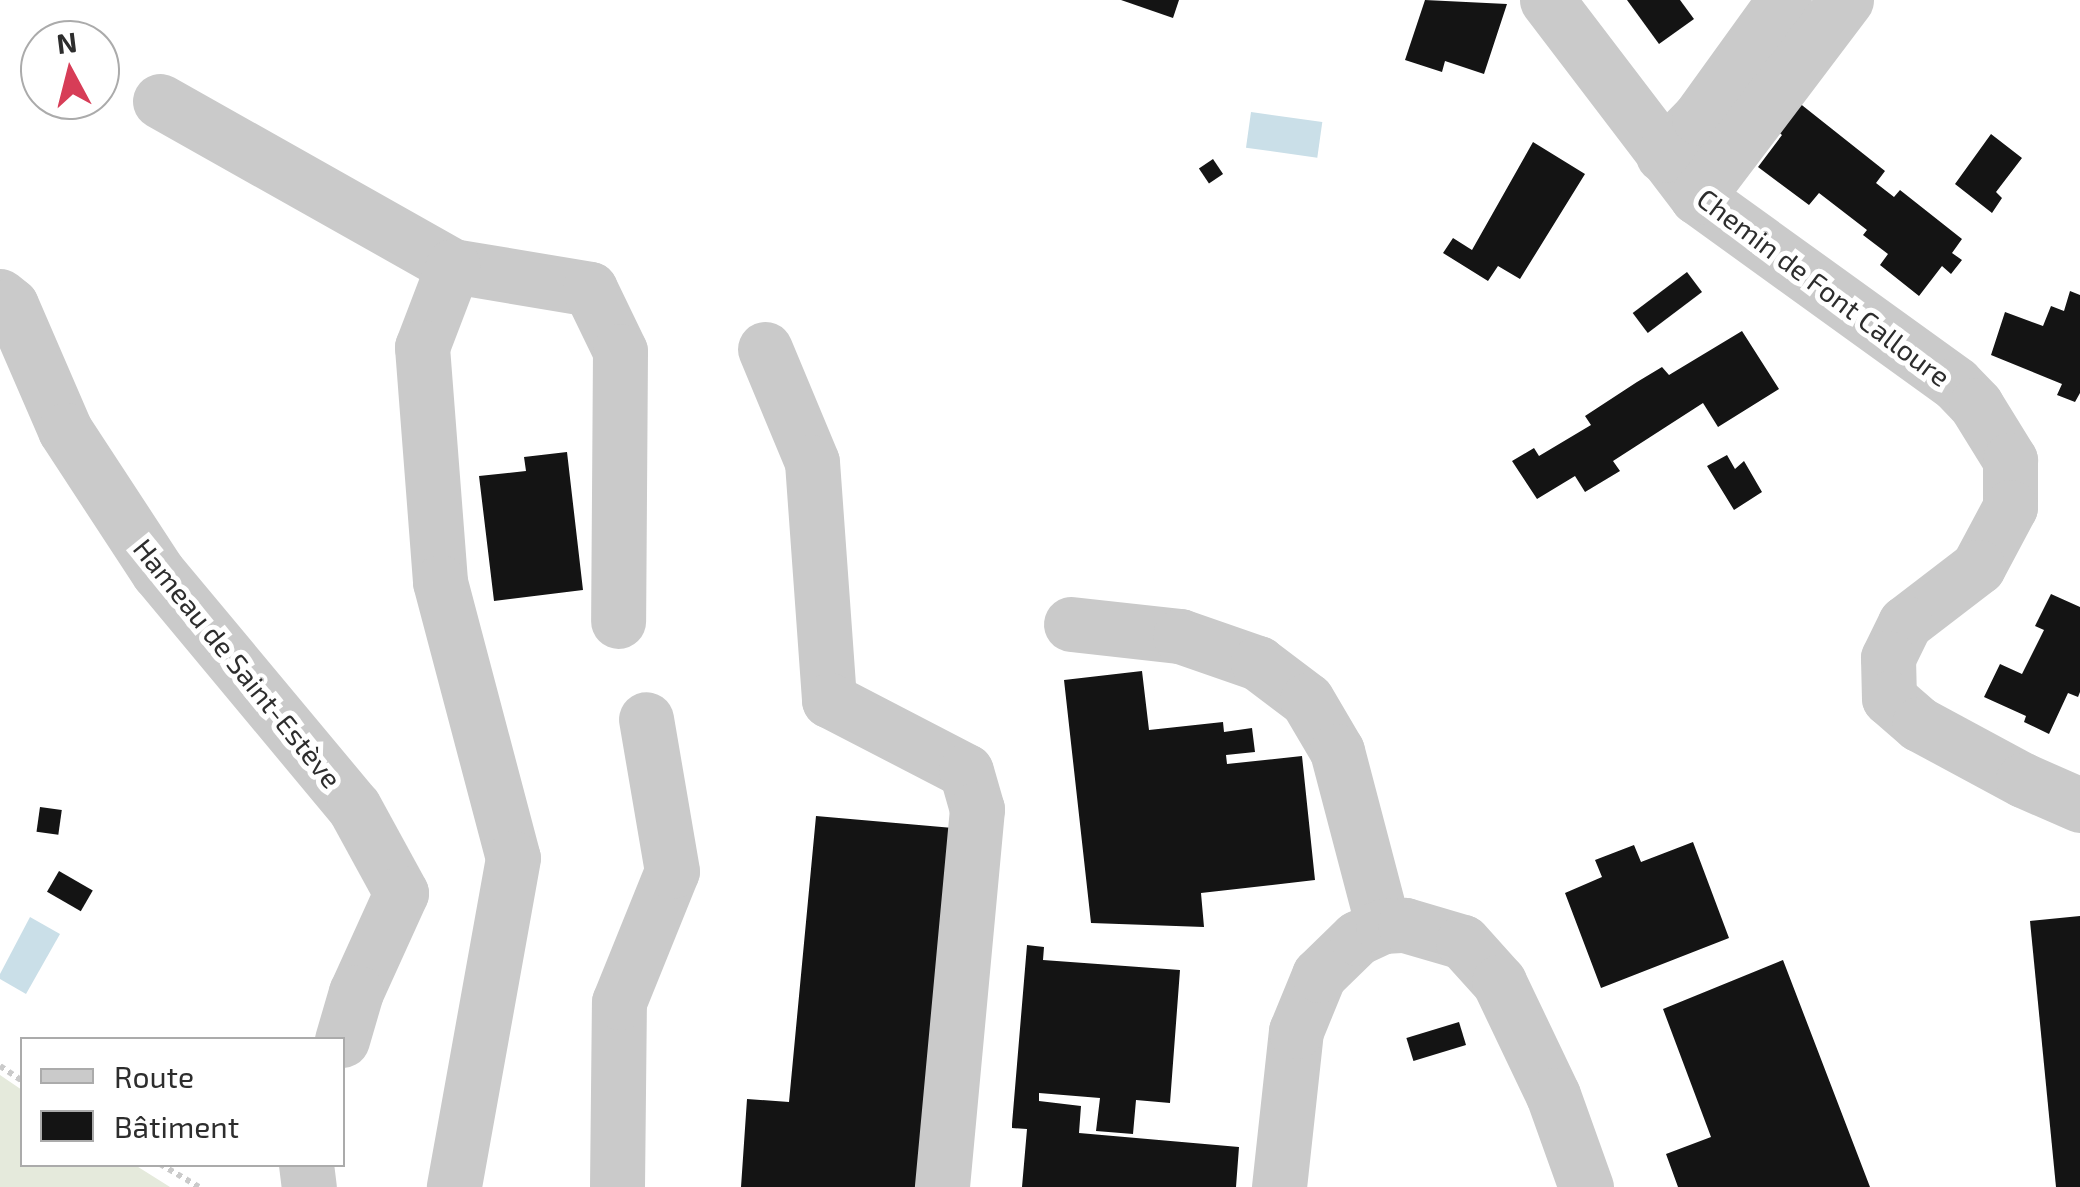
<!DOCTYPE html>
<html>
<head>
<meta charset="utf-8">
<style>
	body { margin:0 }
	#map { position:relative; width:2080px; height:1187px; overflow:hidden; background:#fff; font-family:"Exo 2",sans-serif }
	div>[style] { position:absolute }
	.green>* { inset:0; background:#e5eadc }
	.water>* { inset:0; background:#cadfe8; transform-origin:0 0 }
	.building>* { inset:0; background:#141414; transform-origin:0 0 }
	.path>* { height:6px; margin-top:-3px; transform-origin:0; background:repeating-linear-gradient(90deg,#cacaca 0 5px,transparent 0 10px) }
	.minor>* { height:55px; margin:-27.5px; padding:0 27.5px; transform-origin:27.5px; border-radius:27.5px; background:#cacaca }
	span { translate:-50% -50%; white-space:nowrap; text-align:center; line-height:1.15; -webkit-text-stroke:10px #fff; paint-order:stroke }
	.street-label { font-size:28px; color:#2d2d2d }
	.legend { position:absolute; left:20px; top:1037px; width:325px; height:130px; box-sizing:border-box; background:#fff; border:2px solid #ababab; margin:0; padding:12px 18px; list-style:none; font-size:30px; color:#2d2d2d }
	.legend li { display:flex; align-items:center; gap:20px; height:50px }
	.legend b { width:50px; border:2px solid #ababab }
	.north { position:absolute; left:20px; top:20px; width:100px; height:100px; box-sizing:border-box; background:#fff; border:2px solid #ababab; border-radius:50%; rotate:353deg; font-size:28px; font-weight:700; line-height:40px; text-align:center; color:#2d2d2d }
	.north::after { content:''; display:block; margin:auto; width:35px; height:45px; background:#d73d57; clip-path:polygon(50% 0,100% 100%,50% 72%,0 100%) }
</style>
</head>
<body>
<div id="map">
	<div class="green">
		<div style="clip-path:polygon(0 1075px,22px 1090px,22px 1164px,135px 1165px,170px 1187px,0 1187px)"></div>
	</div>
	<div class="water">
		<div style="left:1251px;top:112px;width:72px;height:36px;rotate:8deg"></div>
		<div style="clip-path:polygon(30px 917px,60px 934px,26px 994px,0 979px,0 974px)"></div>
	</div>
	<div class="building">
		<div style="clip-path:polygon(1121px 0,1179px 0,1173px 18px)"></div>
		<div style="clip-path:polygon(1425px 0,1507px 4px,1484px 74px,1445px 61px,1442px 72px,1405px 60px)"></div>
		<div style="clip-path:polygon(1627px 0,1680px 0,1694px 19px,1659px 44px)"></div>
		<div style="clip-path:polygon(1798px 102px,1885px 171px,1876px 183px,1894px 197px,1900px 190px,1962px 239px,1952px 253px,1962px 260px,1951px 274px,1942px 266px,1919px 296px,1880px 265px,1888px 254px,1863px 235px,1867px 230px,1819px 193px,1809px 205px,1758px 167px,1782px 135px,1768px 123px)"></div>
		<div style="clip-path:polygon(1991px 134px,2022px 158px,1996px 192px,2002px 198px,1992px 213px,1955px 184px)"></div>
		<div style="clip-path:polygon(1533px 142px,1585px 174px,1520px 279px,1498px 266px,1488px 281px,1443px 253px,1453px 238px,1472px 250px)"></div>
		<div style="left:1213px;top:159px;width:18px;height:17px;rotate:56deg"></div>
		<div style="left:1687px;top:272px;width:25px;height:68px;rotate:53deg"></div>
		<div style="clip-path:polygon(2070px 291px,2080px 295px,2080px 393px,2075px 402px,2057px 395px,2062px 384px,1991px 355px,2005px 312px,2043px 326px,2051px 306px,2064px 311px)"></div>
		<div style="clip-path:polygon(1742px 331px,1779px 389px,1718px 427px,1703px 403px,1613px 461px,1620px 471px,1585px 492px,1575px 476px,1537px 499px,1512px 461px,1534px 448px,1539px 456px,1591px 425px,1585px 416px,1637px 382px,1662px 367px,1669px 375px)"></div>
		<div style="clip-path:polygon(567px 452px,583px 590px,494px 601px,479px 476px,526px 471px,524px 457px)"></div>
		<div style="clip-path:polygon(1727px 455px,1735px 469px,1744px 461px,1762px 492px,1734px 510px,1707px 466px)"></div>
		<div style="clip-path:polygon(2051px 594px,2080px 607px,2080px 692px,2078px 697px,2068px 693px,2049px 734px,2024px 722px,2026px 716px,1984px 697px,2000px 664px,2022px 674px,2044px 630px,2035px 626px)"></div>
		<div style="clip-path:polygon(1142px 671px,1149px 730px,1223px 722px,1224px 732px,1252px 728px,1255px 752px,1226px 755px,1227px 764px,1302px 756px,1315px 880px,1201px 893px,1204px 927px,1091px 923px,1064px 680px)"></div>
		<div style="left:40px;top:807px;width:22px;height:25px;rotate:8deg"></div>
		<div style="clip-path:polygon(816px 816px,953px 828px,919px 1187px,741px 1187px,747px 1099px,789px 1102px)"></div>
		<div style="clip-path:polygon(1693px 842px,1729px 938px,1601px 988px,1565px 893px,1602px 877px,1595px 860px,1634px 845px,1641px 862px)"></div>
		<div style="left:59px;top:871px;width:39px;height:24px;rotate:30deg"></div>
		<div style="clip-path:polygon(2080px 916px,2080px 1187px,2056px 1187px,2030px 921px)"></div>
		<div style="clip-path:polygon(1027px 945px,1044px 947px,1043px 960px,1180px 970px,1170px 1103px,1136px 1100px,1133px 1134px,1096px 1131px,1100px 1098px,1039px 1093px,1039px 1101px,1081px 1106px,1079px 1133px,1239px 1147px,1236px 1187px,1022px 1187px,1027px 1129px,1012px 1128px,1012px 1124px)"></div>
		<div style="clip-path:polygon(1783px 960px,1870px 1187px,1678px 1187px,1666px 1154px,1711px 1137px,1663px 1009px)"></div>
		<div style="left:1459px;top:1022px;width:24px;height:55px;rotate:73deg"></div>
	</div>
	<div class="path">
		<div style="left:0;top:1066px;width:27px;rotate:34deg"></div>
		<div style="left:160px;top:1164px;width:45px;rotate:30.5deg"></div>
	</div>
	<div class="minor">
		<div style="left:1547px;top:0;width:248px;rotate:52.7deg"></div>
		<div style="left:1697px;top:197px;width:319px;rotate:35.8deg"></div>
		<div style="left:1956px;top:384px;width:29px;rotate:46deg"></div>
		<div style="left:1976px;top:405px;width:65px;rotate:58.3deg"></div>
		<div style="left:2010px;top:460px;width:47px;rotate:90deg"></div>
		<div style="left:2010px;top:507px;width:68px;rotate:118.1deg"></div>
		<div style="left:1978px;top:567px;width:92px;rotate:142.5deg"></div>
		<div style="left:1905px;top:623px;width:39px;rotate:116deg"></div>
		<div style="left:1888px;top:658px;width:40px;rotate:88.6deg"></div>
		<div style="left:1889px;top:698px;width:40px;rotate:41deg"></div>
		<div style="left:1919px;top:724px;width:118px;rotate:28.3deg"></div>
		<div style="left:2023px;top:780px;width:62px;rotate:23.7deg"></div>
		<div style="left:160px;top:101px;width:336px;rotate:29.4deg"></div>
		<div style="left:453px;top:266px;width:139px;rotate:9.5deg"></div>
		<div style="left:590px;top:289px;width:69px;rotate:64.2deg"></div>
		<div style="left:620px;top:351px;width:270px;rotate:90.4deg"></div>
		<div style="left:1663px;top:155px;width:52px;rotate:-45.8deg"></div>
		<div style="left:1699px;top:118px;width:145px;rotate:-54.2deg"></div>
		<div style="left:1697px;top:197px;width:247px;rotate:-52.9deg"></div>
		<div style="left:453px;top:266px;width:87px;rotate:110.9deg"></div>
		<div style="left:422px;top:347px;width:236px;rotate:85.6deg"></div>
		<div style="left:440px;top:582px;width:285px;rotate:75.2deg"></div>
		<div style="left:513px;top:858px;width:334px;rotate:100.2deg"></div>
		<div style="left:0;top:296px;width:14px;rotate:39deg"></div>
		<div style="left:11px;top:305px;width:136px;rotate:66.6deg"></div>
		<div style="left:65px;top:430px;width:170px;rotate:56.8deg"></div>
		<div style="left:158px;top:572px;width:306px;rotate:50.2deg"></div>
		<div style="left:354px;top:807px;width:98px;rotate:61.3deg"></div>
		<div style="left:401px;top:893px;width:109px;rotate:114.4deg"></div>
		<div style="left:356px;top:992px;width:50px;rotate:106.3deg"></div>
		<div style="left:765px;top:349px;width:122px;rotate:67.4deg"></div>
		<div style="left:812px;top:462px;width:239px;rotate:85.9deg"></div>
		<div style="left:829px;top:700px;width:154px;rotate:27.4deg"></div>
		<div style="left:966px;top:771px;width:40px;rotate:74deg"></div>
		<div style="left:977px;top:809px;width:380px;rotate:95.3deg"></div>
		<div style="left:1071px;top:624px;width:110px;rotate:6.3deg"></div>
		<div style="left:1180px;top:636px;width:83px;rotate:19.1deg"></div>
		<div style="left:1258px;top:663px;width:61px;rotate:37.1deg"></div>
		<div style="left:1307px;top:700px;width:59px;rotate:59.5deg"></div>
		<div style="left:1337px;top:751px;width:181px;rotate:75.3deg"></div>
		<div style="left:306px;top:1164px;width:23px;rotate:83deg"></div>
		<div style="left:617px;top:1187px;width:185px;rotate:-89.4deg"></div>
		<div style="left:619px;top:1002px;width:141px;rotate:-68deg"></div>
		<div style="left:672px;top:871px;width:154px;rotate:-99.7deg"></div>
		<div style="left:1279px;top:1187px;width:157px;rotate:-83.8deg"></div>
		<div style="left:1296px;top:1031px;width:61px;rotate:-67.7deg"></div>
		<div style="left:1319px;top:975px;width:53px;rotate:-44.2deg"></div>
		<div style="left:1357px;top:938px;width:29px;rotate:-25deg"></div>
		<div style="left:1383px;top:926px;width:22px;rotate:-3deg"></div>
		<div style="left:1405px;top:925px;width:60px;rotate:16.3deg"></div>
		<div style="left:1463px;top:942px;width:54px;rotate:48deg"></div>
		<div style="left:1499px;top:982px;width:125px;rotate:64.5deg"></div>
		<div style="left:1553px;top:1095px;width:98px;rotate:70.3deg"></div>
	</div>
	<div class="street-label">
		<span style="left:1824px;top:287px;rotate:37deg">Chemin de Font Calloure</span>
		<span style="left:238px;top:663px;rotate:51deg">Hameau de Saint-Estève</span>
	</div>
	<ul class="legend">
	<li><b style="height:12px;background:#cacaca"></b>Route</li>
	<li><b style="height:28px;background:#141414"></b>Bâtiment</li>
	</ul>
	<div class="north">N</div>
</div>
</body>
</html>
